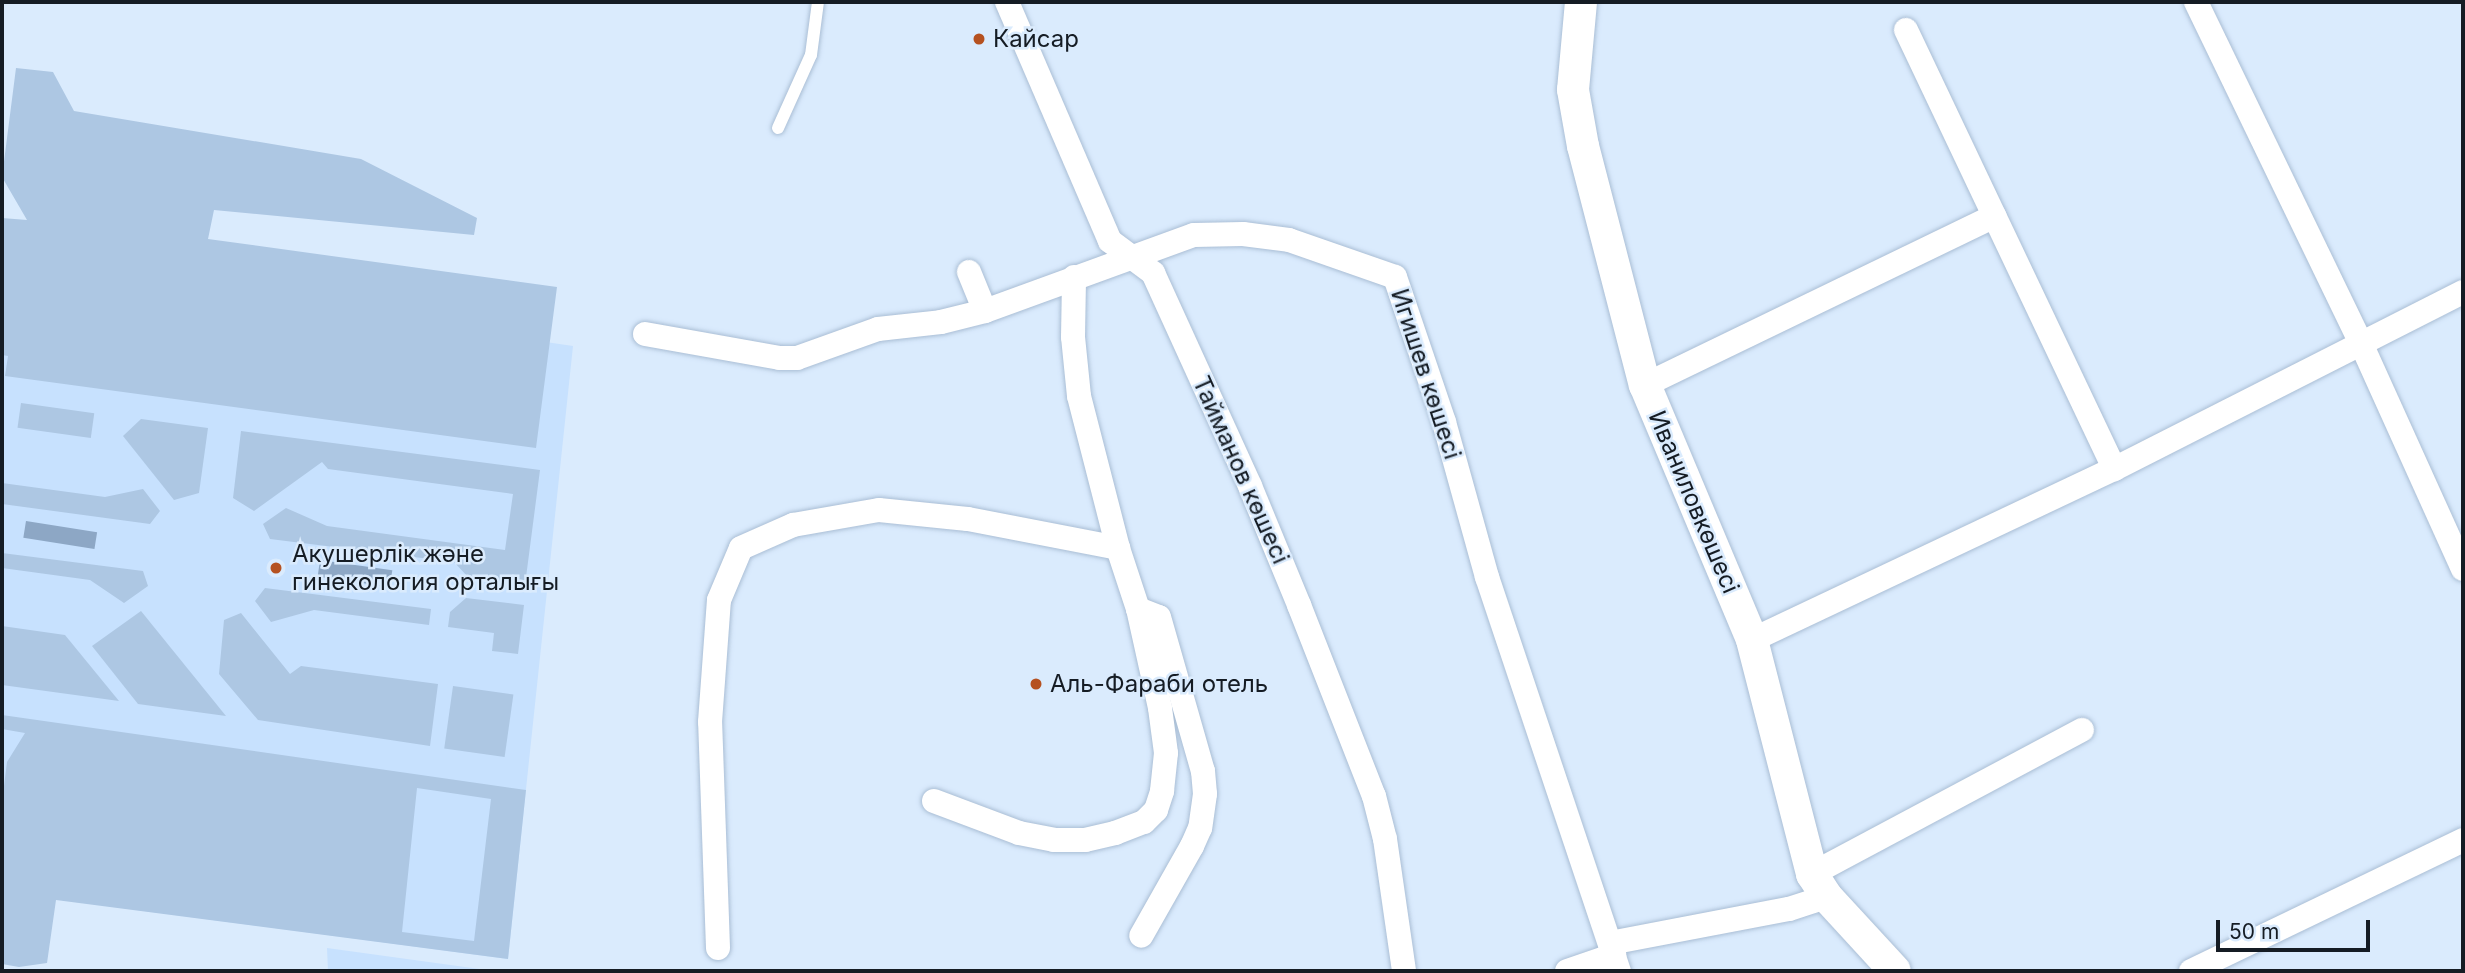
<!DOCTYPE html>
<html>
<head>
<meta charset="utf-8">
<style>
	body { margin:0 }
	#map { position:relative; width:2465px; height:973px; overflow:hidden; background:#daebfd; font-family:Inter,sans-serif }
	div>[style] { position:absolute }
	.built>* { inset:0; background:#c7e1fe }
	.green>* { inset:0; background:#adc7e3; transform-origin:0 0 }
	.water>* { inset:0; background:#8da7c5; transform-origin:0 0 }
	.roads { filter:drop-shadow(0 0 2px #aabed5) drop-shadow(0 0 2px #aabed5) }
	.service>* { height:12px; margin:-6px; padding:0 6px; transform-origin:6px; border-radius:6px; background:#fff }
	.minor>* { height:24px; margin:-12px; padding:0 12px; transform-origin:12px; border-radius:12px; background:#fff }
	.tertiary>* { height:32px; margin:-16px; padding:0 16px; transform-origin:16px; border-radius:16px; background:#fff }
	.dots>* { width:19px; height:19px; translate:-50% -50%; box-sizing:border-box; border:4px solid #daebfd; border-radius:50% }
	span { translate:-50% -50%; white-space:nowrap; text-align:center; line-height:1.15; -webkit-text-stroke:5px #daebfd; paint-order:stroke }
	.poi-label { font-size:24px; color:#151c24 }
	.left { translate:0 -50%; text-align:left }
	.street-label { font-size:24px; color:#151c24 }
	.frame { position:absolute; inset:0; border:4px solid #151c24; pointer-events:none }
	.scale { position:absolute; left:2216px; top:920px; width:154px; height:32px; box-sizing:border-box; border:4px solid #151c24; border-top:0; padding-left:9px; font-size:21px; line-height:24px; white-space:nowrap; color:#151c24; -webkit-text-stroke:5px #daebfd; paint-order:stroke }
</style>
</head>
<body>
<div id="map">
	<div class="built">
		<div style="clip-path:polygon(2px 263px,573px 346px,508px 959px,2px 892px)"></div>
		<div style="clip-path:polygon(327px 948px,494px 971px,328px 971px)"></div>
	</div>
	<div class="green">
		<div style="clip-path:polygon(16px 68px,53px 72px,74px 111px,361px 159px,477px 218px,474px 235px,214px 210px,208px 239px,557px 287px,536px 448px,5px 376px,8px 356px,2px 355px,2px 218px,27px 220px,2px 177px)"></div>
		<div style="left:21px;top:403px;width:74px;height:25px;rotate:8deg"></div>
		<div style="clip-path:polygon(141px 419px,208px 428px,199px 493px,174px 500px,123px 436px)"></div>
		<div style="clip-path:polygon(241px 431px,540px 470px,525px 585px,468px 577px,454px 562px,270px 539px,263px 524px,286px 508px,327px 526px,505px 550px,513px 494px,328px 469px,322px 462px,254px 511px,233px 498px)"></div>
		<div style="clip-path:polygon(2px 483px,105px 497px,143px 489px,160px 511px,150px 524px,2px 504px)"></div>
		<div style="clip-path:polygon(2px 553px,143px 571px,148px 586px,124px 603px,90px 580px,2px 568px)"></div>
		<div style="clip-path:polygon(265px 588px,431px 609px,429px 625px,314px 610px,271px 622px,255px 601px)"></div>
		<div style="clip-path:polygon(466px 598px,524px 605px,518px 654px,492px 651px,494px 633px,448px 627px,450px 612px)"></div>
		<div style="clip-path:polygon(141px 611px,226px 716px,138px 704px,92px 646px)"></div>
		<div style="clip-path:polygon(241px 613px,290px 674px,301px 666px,438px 684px,430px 746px,258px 720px,219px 674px,224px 620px)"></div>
		<div style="clip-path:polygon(2px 626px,65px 635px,119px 701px,2px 685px)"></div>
		<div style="left:453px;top:686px;width:61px;height:63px;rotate:8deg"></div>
		<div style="clip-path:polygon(evenodd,2px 715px,526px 790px,508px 959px,56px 900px,47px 963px,19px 967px,2px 964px,2px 802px,7px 762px,25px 733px,2px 729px,2px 715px,417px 788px,491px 799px,474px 941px,402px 932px,417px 788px)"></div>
	</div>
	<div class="water">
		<div style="left:26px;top:521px;width:72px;height:17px;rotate:9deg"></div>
		<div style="left:320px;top:560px;width:73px;height:17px;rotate:8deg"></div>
	</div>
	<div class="roads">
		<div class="service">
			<div style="left:778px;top:128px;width:80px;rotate:-65.7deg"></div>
			<div style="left:811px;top:55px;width:53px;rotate:-82.5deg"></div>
		</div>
		<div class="minor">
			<div style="left:1007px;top:2px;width:260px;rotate:66.7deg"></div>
			<div style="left:1110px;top:241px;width:54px;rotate:36.7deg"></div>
			<div style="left:1153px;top:273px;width:234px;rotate:65.5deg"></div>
			<div style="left:1250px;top:486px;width:129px;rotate:67.6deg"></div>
			<div style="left:1299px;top:605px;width:205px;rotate:68.6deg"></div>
			<div style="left:1374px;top:796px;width:44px;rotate:75.7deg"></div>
			<div style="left:1385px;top:839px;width:133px;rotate:81.8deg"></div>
			<div style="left:2196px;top:2px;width:377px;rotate:64.2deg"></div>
			<div style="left:2360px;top:341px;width:250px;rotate:65.7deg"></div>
			<div style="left:1906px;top:30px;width:486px;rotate:64.6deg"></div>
			<div style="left:969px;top:272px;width:42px;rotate:67.7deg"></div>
			<div style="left:645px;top:334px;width:137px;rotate:10.1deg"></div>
			<div style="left:780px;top:358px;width:17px"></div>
			<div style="left:797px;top:358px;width:86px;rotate:-19.7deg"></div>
			<div style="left:878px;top:329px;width:63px;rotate:-6.3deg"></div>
			<div style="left:941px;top:322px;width:45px;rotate:-14deg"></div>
			<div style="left:985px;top:311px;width:222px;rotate:-20deg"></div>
			<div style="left:1194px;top:235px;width:49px;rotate:-1.2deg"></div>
			<div style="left:1243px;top:234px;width:46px;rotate:7.4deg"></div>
			<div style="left:1289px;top:240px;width:112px;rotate:19.2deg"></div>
			<div style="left:1395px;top:277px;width:153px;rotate:71.3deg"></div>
			<div style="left:1444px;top:422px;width:161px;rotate:74.5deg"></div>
			<div style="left:1487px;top:577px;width:416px;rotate:71.5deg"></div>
			<div style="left:1645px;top:385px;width:388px;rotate:-25.8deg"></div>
			<div style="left:1138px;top:609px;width:22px;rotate:21deg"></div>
			<div style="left:1159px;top:617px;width:160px;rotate:74.1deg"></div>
			<div style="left:1203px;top:771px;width:23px;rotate:85deg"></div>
			<div style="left:1205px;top:794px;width:34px;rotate:98deg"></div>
			<div style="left:1200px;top:828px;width:20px;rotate:114deg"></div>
			<div style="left:1192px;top:846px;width:103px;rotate:119.5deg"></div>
			<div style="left:1752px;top:640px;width:400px;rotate:-25.3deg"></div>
			<div style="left:2114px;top:469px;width:391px;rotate:-26.9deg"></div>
			<div style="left:934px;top:801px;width:91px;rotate:20.6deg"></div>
			<div style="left:1019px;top:833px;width:36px;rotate:11deg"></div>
			<div style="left:1054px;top:840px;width:31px"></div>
			<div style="left:1085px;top:840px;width:31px;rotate:-13deg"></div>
			<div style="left:1115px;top:833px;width:31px;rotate:-21deg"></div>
			<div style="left:1144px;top:822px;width:17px;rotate:-45deg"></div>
			<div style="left:1156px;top:810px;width:20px;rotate:-72deg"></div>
			<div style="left:1162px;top:791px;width:38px;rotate:-84deg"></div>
			<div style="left:1166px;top:753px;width:45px;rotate:-97.6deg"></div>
			<div style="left:1160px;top:708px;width:101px;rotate:-102.5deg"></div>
			<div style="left:1138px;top:609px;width:64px;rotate:-108.2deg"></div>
			<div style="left:1118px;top:548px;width:157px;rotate:-104.4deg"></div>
			<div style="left:1079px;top:396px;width:59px;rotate:-95.8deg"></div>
			<div style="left:1073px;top:337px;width:60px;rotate:-89deg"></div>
			<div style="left:1812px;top:874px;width:306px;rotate:-28.1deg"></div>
			<div style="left:1610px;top:943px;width:182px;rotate:-10.8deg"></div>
			<div style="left:1789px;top:909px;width:40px;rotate:-18deg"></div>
			<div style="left:718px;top:948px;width:226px;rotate:-92deg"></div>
			<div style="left:710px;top:722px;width:122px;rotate:-85.8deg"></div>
			<div style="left:719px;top:600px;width:56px;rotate:-67.1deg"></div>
			<div style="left:741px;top:548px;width:57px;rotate:-23.9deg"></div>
			<div style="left:793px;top:525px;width:87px;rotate:-9.9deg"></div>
			<div style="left:879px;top:510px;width:89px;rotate:5.8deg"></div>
			<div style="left:968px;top:519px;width:153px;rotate:10.9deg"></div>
			<div style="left:1567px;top:971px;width:50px;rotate:-18.8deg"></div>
			<div style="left:2191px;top:971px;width:302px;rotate:-25.7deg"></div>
		</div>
		<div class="tertiary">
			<div style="left:1581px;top:2px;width:88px;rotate:95.2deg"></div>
			<div style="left:1573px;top:90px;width:57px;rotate:79.9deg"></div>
			<div style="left:1583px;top:146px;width:247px;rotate:75.5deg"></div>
			<div style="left:1645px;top:385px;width:277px;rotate:67.2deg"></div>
			<div style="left:1752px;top:640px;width:242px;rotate:75.6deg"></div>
			<div style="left:1812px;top:874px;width:27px;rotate:57deg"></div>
			<div style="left:1827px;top:897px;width:100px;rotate:47.4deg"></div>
		</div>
	</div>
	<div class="dots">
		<div style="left:979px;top:39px;background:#b55120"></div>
		<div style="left:276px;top:568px;background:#b55120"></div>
		<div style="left:1036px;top:684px;background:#b55120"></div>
	</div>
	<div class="poi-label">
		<span class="left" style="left:993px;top:39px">Кайсар</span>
		<span class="left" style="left:292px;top:568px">Акушерлік және<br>гинекология орталығы</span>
		<span class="left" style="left:1050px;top:684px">Аль-Фараби отель</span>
	</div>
	<div class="street-label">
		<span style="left:1426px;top:374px;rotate:72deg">Игишев көшесі</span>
		<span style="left:1241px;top:470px;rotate:66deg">Тайманов көшесі</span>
		<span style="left:1694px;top:502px;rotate:67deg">Иваниловкөшесі</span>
	</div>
	<div class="frame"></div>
	<div class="scale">50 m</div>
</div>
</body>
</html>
